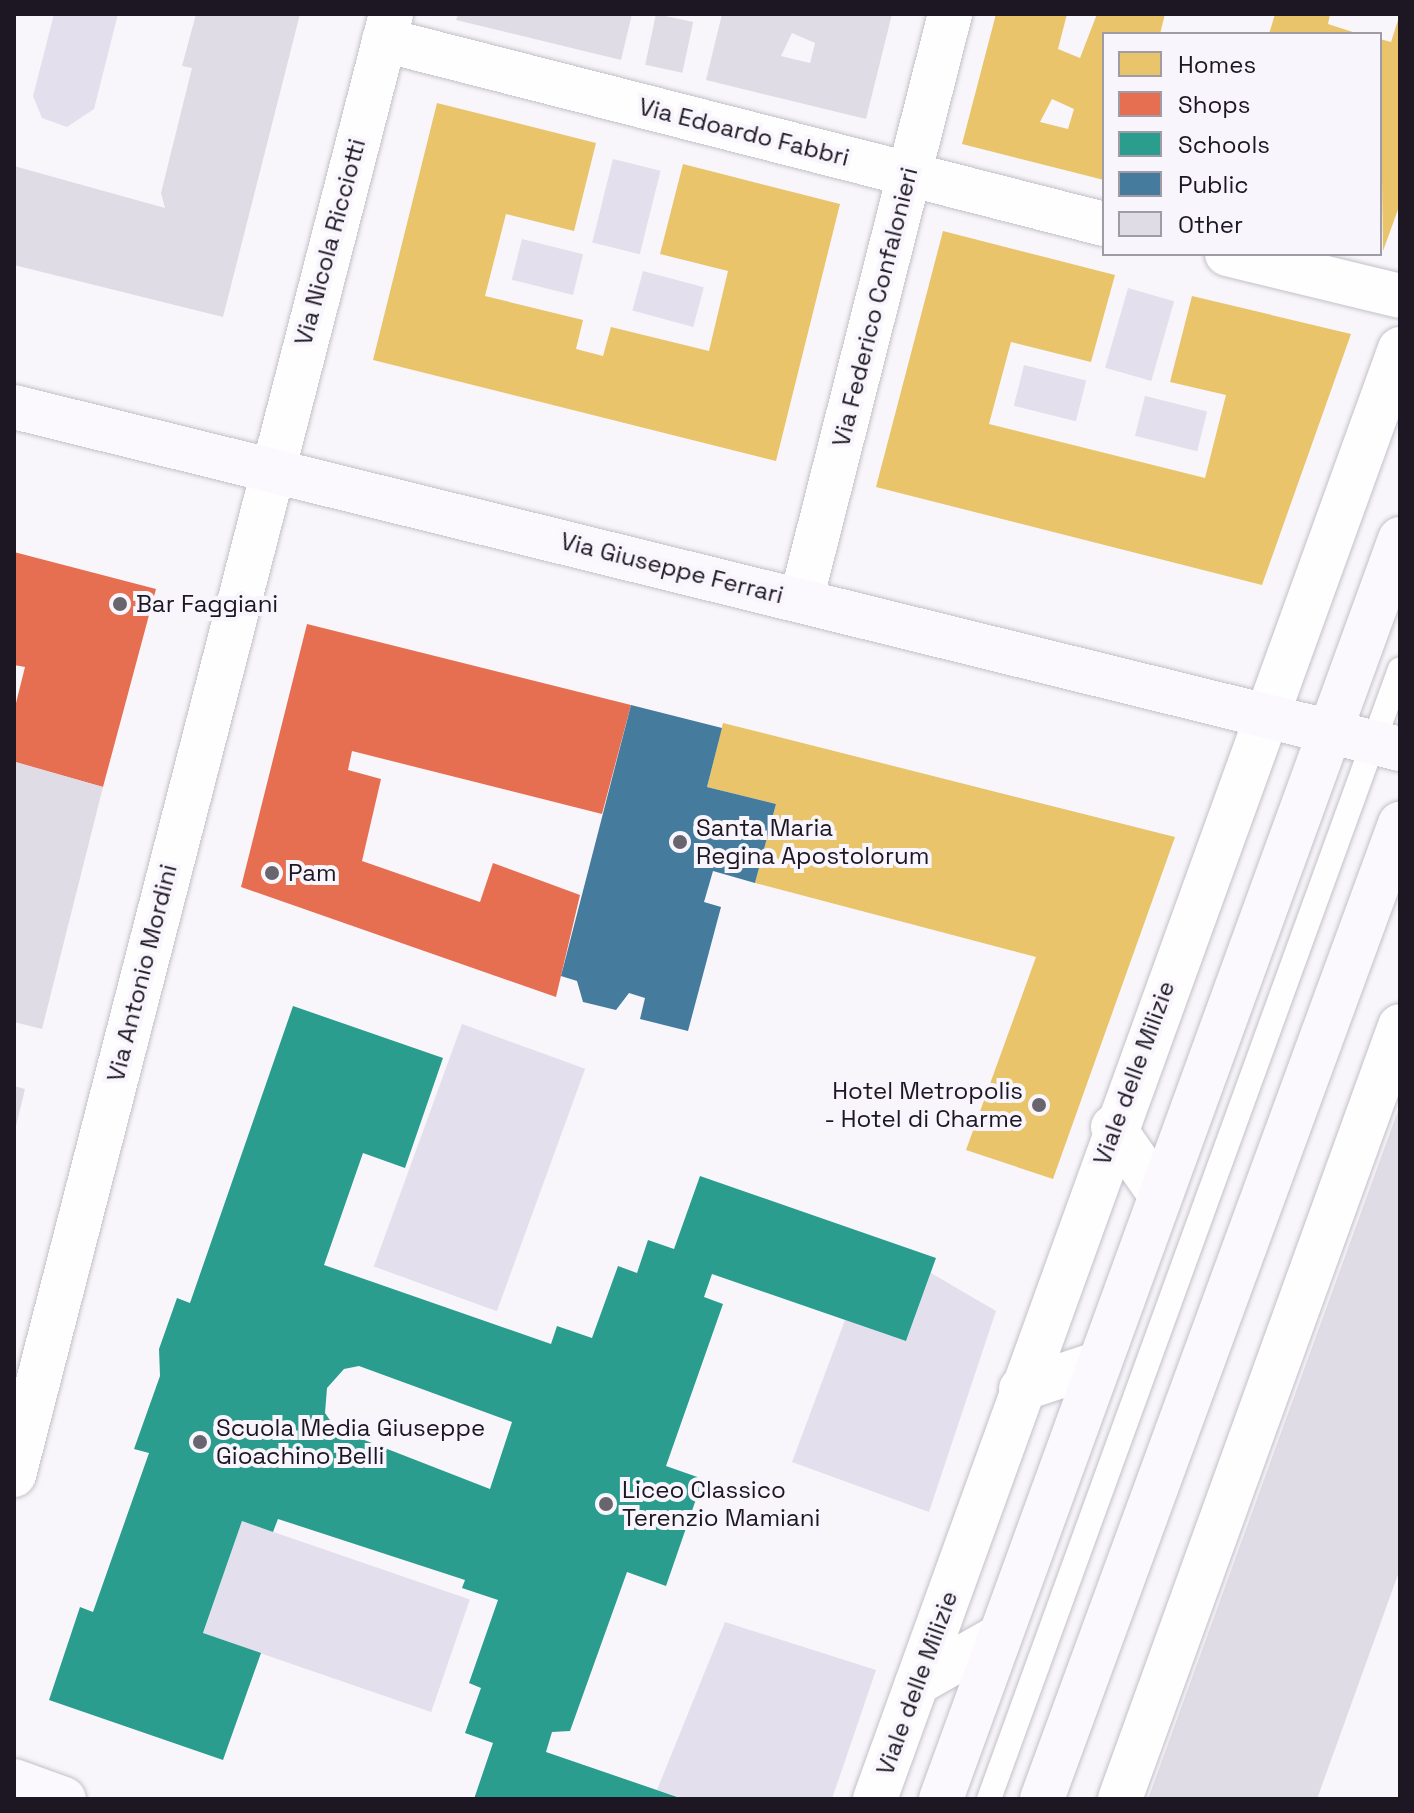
<!DOCTYPE html>
<html>
<head>
<meta charset="utf-8">
<style>
	body { margin:0 }
	#map { position:relative; width:1414px; height:1813px; overflow:hidden; background:#f8f6fb; font-family:"Space Grotesk",sans-serif }
	div>[style] { position:absolute }
	.green>* { inset:0; background:#e4dfec; transform-origin:0 0 }
	.homes>* { inset:0; background:#e9c46a }
	.shops>* { inset:0; background:#e76f51 }
	.schools>* { inset:0; background:#2a9d8f }
	.public>* { inset:0; background:#457b9d }
	.building>* { inset:0; background:#e0dce5; transform-origin:0 0 }
	.roads { filter:drop-shadow(0 0 2px #c3c0c8) drop-shadow(0 0 2px #c3c0c8) }
	.lane>* { height:24px; margin:-12px; padding:0 12px; transform-origin:12px; border-radius:12px; background:#fefefe }
	.street>* { height:44px; margin:-22px; padding:0 22px; transform-origin:22px; border-radius:22px; background:#fefefe }
	.secondary>* { height:44px; margin:-22px; padding:0 22px; transform-origin:22px; border-radius:22px; background:#fbf9fd }
	.dots>* { width:22px; height:22px; translate:-50% -50%; box-sizing:border-box; border:4px solid #f8f5fc; border-radius:50% }
	span { translate:-50% -50%; white-space:nowrap; text-align:center; line-height:1.15; -webkit-text-stroke:8px #f8f5fc; paint-order:stroke }
	.street-label { font-size:24px; color:#1c1723 }
	.poi-label { font-size:24px; color:#1c1723 }
	.left { translate:0 -50%; text-align:left }
	.right { translate:-100% -50%; text-align:right }
	.frame { position:absolute; inset:0; border:16px solid #1c1723; pointer-events:none }
	.legend { position:absolute; left:1102px; top:32px; width:280px; height:224px; box-sizing:border-box; background:#f8f5fc; border:2px solid #a09ca5; margin:0; padding:10px 14px; list-style:none; font-size:24px; color:#1c1723 }
	.legend li { display:flex; align-items:center; gap:16px; height:40px }
	.legend b { width:40px; border:2px solid #a09ca5 }
</style>
</head>
<body>
<div id="map">
	<div class="green">
		<div style="clip-path:polygon(54px 14px,118px 14px,94px 109px,67px 127px,42px 118px,33px 96px)"></div>
		<div style="left:613px;top:159px;width:49px;height:86px;rotate:14deg"></div>
		<div style="left:522px;top:239px;width:63px;height:42px;rotate:14deg"></div>
		<div style="left:643px;top:271px;width:63px;height:41px;rotate:15deg"></div>
		<div style="left:1128px;top:288px;width:48px;height:83px;rotate:16deg"></div>
		<div style="left:1024px;top:365px;width:64px;height:42px;rotate:14deg"></div>
		<div style="left:1145px;top:396px;width:64px;height:41px;rotate:14deg"></div>
		<div style="left:462px;top:1024px;width:131px;height:258px;rotate:20deg"></div>
		<div style="clip-path:polygon(931px 1273px,996px 1311px,929px 1512px,792px 1462px,845px 1320px,906px 1341px)"></div>
		<div style="left:242px;top:1521px;width:241px;height:119px;rotate:19deg"></div>
		<div style="clip-path:polygon(725px 1622px,876px 1670px,832px 1799px,685px 1799px,657px 1790px)"></div>
	</div>
	<div class="homes">
		<div style="clip-path:polygon(evenodd,996px 14px,1067px 14px,1058px 49px,1080px 58px,1097px 14px,1165px 14px,1160px 34px,1104px 34px,1104px 180px,962px 144px,996px 14px,1052px 99px,1074px 109px,1068px 129px,1040px 122px,1052px 99px)"></div>
		<div style="clip-path:polygon(1275px 14px,1330px 14px,1328px 24px,1359px 34px,1269px 34px)"></div>
		<div style="clip-path:polygon(1400px 14px,1400px 204px,1383px 251px,1380px 39px,1391px 42px)"></div>
		<div style="clip-path:polygon(437px 103px,596px 143px,574px 231px,506px 214px,485px 296px,583px 320px,576px 349px,603px 356px,611px 327px,709px 351px,728px 271px,660px 254px,683px 164px,840px 204px,776px 461px,373px 360px)"></div>
		<div style="clip-path:polygon(943px 231px,1115px 275px,1091px 362px,1011px 342px,989px 424px,1205px 478px,1226px 395px,1170px 382px,1192px 296px,1351px 334px,1262px 585px,876px 487px)"></div>
		<div style="clip-path:polygon(723px 723px,1175px 837px,1053px 1179px,966px 1150px,1036px 957px,755px 883px,776px 804px,707px 787px)"></div>
	</div>
	<div class="shops">
		<div style="clip-path:polygon(14px 552px,156px 589px,103px 787px,14px 762px,14px 711px,25px 667px,14px 665px)"></div>
		<div style="clip-path:polygon(307px 624px,631px 705px,602px 814px,352px 751px,348px 770px,381px 779px,362px 861px,480px 902px,493px 863px,580px 895px,556px 997px,241px 887px)"></div>
	</div>
	<div class="schools">
		<div style="clip-path:polygon(evenodd,293px 1006px,443px 1058px,405px 1168px,363px 1153px,324px 1265px,551px 1344px,557px 1326px,592px 1338px,618px 1266px,637px 1273px,648px 1240px,674px 1249px,700px 1176px,936px 1258px,906px 1341px,712px 1274px,704px 1297px,723px 1304px,666px 1466px,703px 1479px,666px 1586px,627px 1572px,570px 1731px,552px 1732px,546px 1752px,683px 1799px,474px 1799px,493px 1743px,465px 1733px,481px 1688px,469px 1683px,498px 1600px,462px 1588px,465px 1580px,278px 1519px,273px 1532px,242px 1521px,203px 1633px,261px 1653px,223px 1760px,49px 1700px,80px 1607px,93px 1612px,149px 1453px,134px 1449px,160px 1376px,159px 1349px,177px 1298px,190px 1303px,293px 1006px,359px 1366px,512px 1422px,490px 1489px,336px 1429px,325px 1413px,327px 1388px,344px 1369px,359px 1366px)"></div>
	</div>
	<div class="public">
		<div style="clip-path:polygon(631px 705px,722px 728px,707px 787px,776px 804px,755px 883px,713px 871px,704px 902px,721px 907px,688px 1031px,640px 1019px,645px 998px,629px 993px,616px 1010px,583px 1002px,577px 981px,561px 976px)"></div>
	</div>
	<div class="building">
		<div style="clip-path:polygon(196px 14px,300px 14px,223px 317px,14px 265px,14px 166px,165px 208px,161px 193px,192px 68px,182px 66px)"></div>
		<div style="clip-path:polygon(458px 14px,632px 14px,621px 60px,456px 20px)"></div>
		<div style="left:656px;top:14px;width:38px;height:52px;rotate:12deg"></div>
		<div style="clip-path:polygon(evenodd,722px 14px,892px 14px,866px 119px,706px 80px,722px 14px,792px 33px,815px 43px,810px 63px,781px 56px,792px 33px)"></div>
		<div style="clip-path:polygon(16px 762px,103px 787px,42px 1029px,14px 1022px)"></div>
		<div style="clip-path:polygon(14px 1086px,25px 1089px,15px 1130px,14px 1130px)"></div>
		<div style="clip-path:polygon(1400px 1105px,1400px 1569px,1317px 1799px,1148px 1799px)"></div>
	</div>
	<div class="roads">
		<div class="lane">
			<div style="left:989px;top:1799px;width:1202px;rotate:-70.01deg"></div>
		</div>
		<div class="street">
			<div style="left:384px;top:40px;width:743px;rotate:14.34deg"></div>
			<div style="left:1227px;top:254px;width:178px;rotate:13.6deg"></div>
			<div style="left:801px;top:600px;width:605px;rotate:-75.73deg"></div>
			<div style="left:1113px;top:1127px;width:80px;rotate:55.1deg"></div>
			<div style="left:1021px;top:1389px;width:80px;rotate:-18.2deg"></div>
			<div style="left:14px;top:1475px;width:1509px;rotate:-75.53deg"></div>
			<div style="left:917px;top:1683px;width:95px;rotate:-29.5deg"></div>
			<div style="left:875px;top:1799px;width:1542px;rotate:-70.1deg"></div>
			<div style="left:1120px;top:1799px;width:822px;rotate:-70.09deg"></div>
		</div>
		<div class="secondary">
			<div style="left:14px;top:407px;width:1428px;rotate:13.86deg"></div>
			<div style="left:14px;top:1781px;width:53px;rotate:19.8deg"></div>
			<div style="left:941px;top:1799px;width:1341px;rotate:-69.98deg"></div>
			<div style="left:1042px;top:1799px;width:1039px;rotate:-69.84deg"></div>
		</div>
	</div>
	<div class="dots">
		<div style="left:120px;top:604px;background:#69656f"></div>
		<div style="left:680px;top:842px;background:#69656f"></div>
		<div style="left:272px;top:873px;background:#69656f"></div>
		<div style="left:1039px;top:1105px;background:#69656f"></div>
		<div style="left:200px;top:1442px;background:#69656f"></div>
		<div style="left:606px;top:1504px;background:#69656f"></div>
	</div>
	<div class="street-label">
		<span style="left:744px;top:132px;rotate:14deg">Via Edoardo Fabbri</span>
		<span style="left:330px;top:242px;rotate:-75deg">Via Nicola Ricciotti</span>
		<span style="left:875px;top:307px;rotate:-76deg">Via Federico Confalonieri</span>
		<span style="left:672px;top:568px;rotate:14deg">Via Giuseppe Ferrari</span>
		<span style="left:142px;top:973px;rotate:-76deg">Via Antonio Mordini</span>
		<span style="left:1134px;top:1073px;rotate:-70deg">Viale delle Milizie</span>
		<span style="left:917px;top:1683px;rotate:-70deg">Viale delle Milizie</span>
	</div>
	<div class="poi-label">
		<span class="left" style="left:136px;top:604px">Bar Faggiani</span>
		<span class="left" style="left:696px;top:842px">Santa Maria<br>Regina Apostolorum</span>
		<span class="left" style="left:288px;top:873px">Pam</span>
		<span class="right" style="left:1023px;top:1105px">Hotel Metropolis<br>- Hotel di Charme</span>
		<span class="left" style="left:216px;top:1442px">Scuola Media Giuseppe<br>Gioachino Belli</span>
		<span class="left" style="left:622px;top:1504px">Liceo Classico<br>Terenzio Mamiani</span>
	</div>
	<div class="frame"></div>
	<ul class="legend">
	<li><b style="height:22px;background:#e9c46a"></b>Homes</li>
	<li><b style="height:22px;background:#e76f51"></b>Shops</li>
	<li><b style="height:22px;background:#2a9d8f"></b>Schools</li>
	<li><b style="height:22px;background:#457b9d"></b>Public</li>
	<li><b style="height:22px;background:#e0dce5"></b>Other</li>
	</ul>
</div>
</body>
</html>
